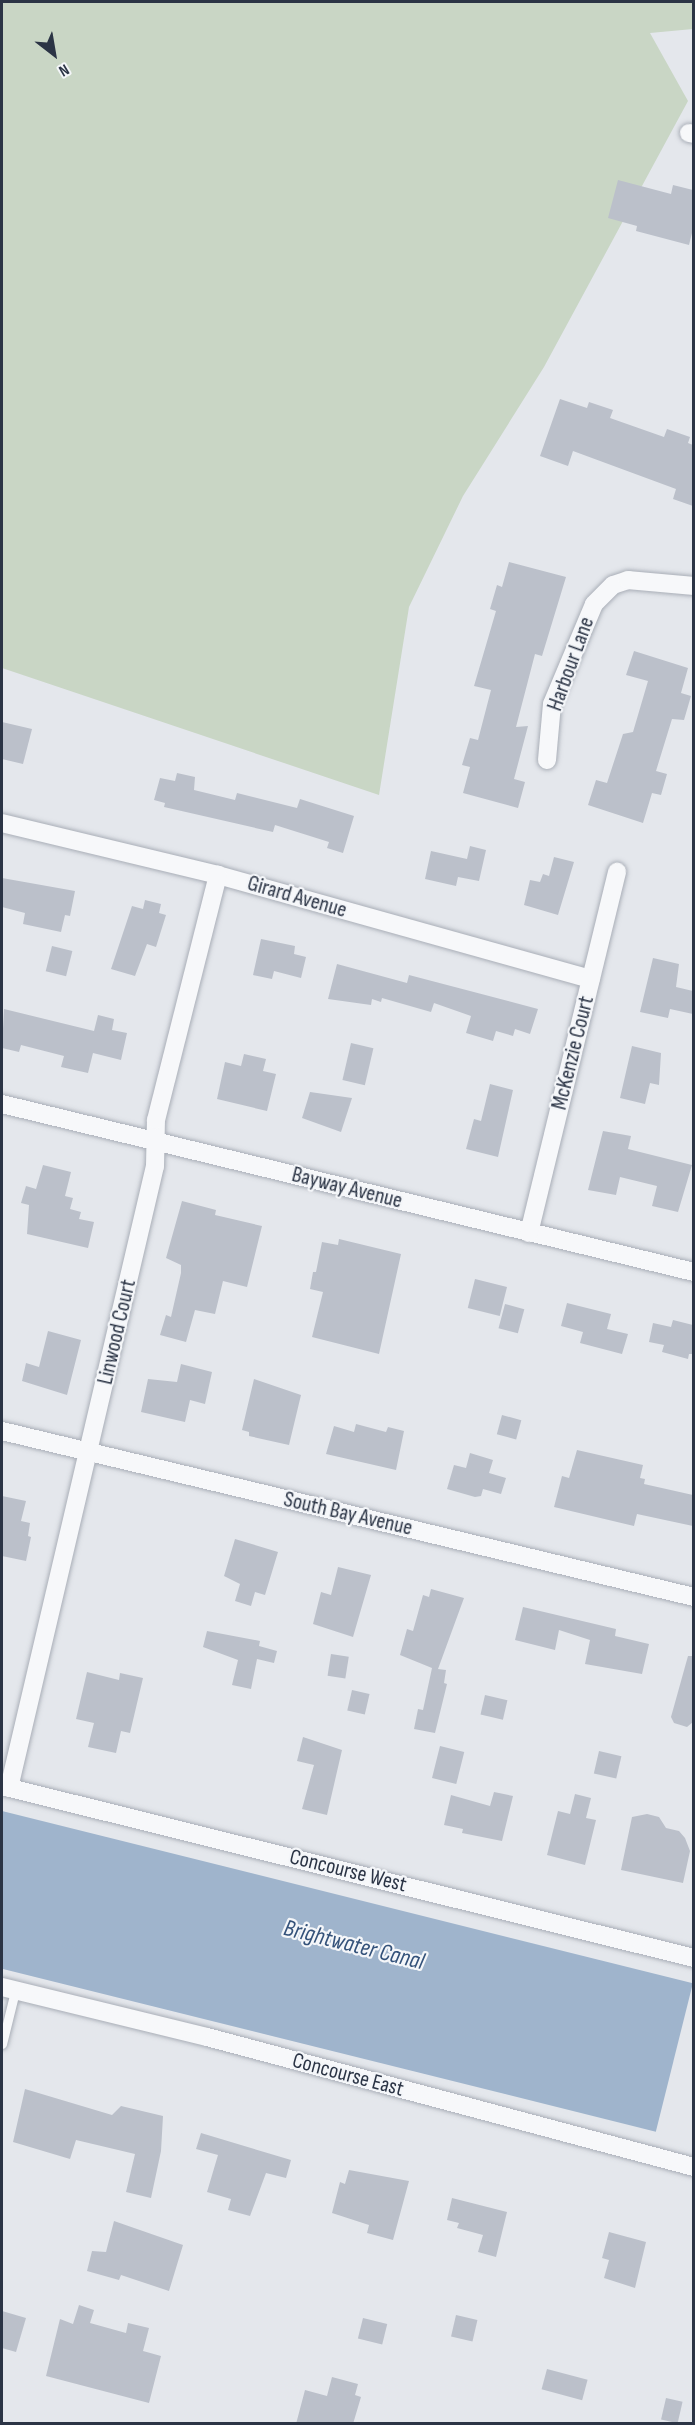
<!DOCTYPE html>
<html>
<head>
<meta charset="utf-8">
<style>
	body { margin:0 }
	#map { position:relative; width:695px; height:2425px; overflow:hidden; background:#e4e7ec; font-family:"Sofia Sans Condensed",sans-serif }
	div>[style] { position:absolute }
	.green>* { inset:0; background:#c9d6c5 }
	.water>* { inset:0; background:#9fb4cc; transform-origin:0 0 }
	.building>* { inset:0; background:#bbc0ca; transform-origin:0 0 }
	.roads { filter:drop-shadow(0 0 2px #a9aeb7) drop-shadow(0 0 2px #a9aeb7) }
	.service>* { height:9px; margin:-4.5px; padding:0 4.5px; transform-origin:4.5px; border-radius:4.5px; background:#f7f8fa }
	.minor>* { height:18px; margin:-9px; padding:0 9px; transform-origin:9px; border-radius:9px; background:#f7f8fa }
	span { translate:-50% -50%; white-space:nowrap; text-align:center; line-height:1.15; -webkit-text-stroke:4.5px #f4f6f9; paint-order:stroke }
	.street-label { font-size:22px; color:#2b3445 }
	.water-label { font-size:24px; color:#34527a; font-style:italic }
	.frame { position:absolute; inset:0; border:3px solid #2b3445; pointer-events:none }
	.north { position:absolute; left:24px; top:24px; width:60px; height:60px; -webkit-text-stroke:4px #f4f6f9; paint-order:stroke; rotate:149deg; font-size:16px; font-weight:700; line-height:24px; text-align:center; color:#2b3445 }
	.north::after { content:''; display:block; margin:auto; width:21px; height:27px; background:#2b3445; clip-path:polygon(50% 0,100% 100%,50% 72%,0 100%) }
</style>
</head>
<body>
<div id="map">
	<div class="green">
		<div style="clip-path:polygon(2px 2px,693px 2px,693px 29px,650px 33px,688px 101px,544px 367px,463px 496px,409px 607px,379px 795px,2px 668px)"></div>
	</div>
	<div class="water">
		<div style="left:2px;top:1811px;width:712px;height:153px;rotate:14deg"></div>
	</div>
	<div class="building">
		<div style="clip-path:polygon(618px 180px,671px 194px,673px 185px,693px 190px,693px 229px,689px 245px,636px 231px,637px 226px,608px 218px)"></div>
		<div style="clip-path:polygon(560px 399px,587px 408px,589px 402px,613px 410px,610px 418px,664px 437px,667px 429px,690px 437px,688px 443px,693px 445px,693px 506px,673px 499px,676px 489px,573px 451px,568px 466px,540px 456px)"></div>
		<div style="clip-path:polygon(509px 562px,566px 577px,542px 656px,535px 654px,516px 727px,528px 726px,514px 779px,525px 782px,518px 808px,463px 793px,470px 767px,462px 765px,470px 738px,478px 740px,491px 690px,474px 686px,496px 611px,490px 609px,497px 585px,502px 587px)"></div>
		<div style="clip-path:polygon(634px 651px,688px 668px,681px 693px,691px 696px,684px 720px,672px 719px,656px 771px,667px 774px,661px 795px,652px 793px,643px 823px,588px 805px,596px 780px,607px 783px,623px 734px,633px 732px,648px 681px,626px 675px)"></div>
		<div style="clip-path:polygon(2px 722px,32px 729px,23px 764px,2px 759px)"></div>
		<div style="clip-path:polygon(177px 773px,195px 777px,194px 790px,235px 800px,237px 793px,297px 808px,300px 799px,354px 816px,343px 853px,327px 848px,329px 842px,275px 825px,273px 832px,164px 807px,165px 803px,154px 800px,160px 778px,175px 781px)"></div>
		<div style="clip-path:polygon(470px 846px,486px 850px,479px 881px,458px 877px,456px 886px,425px 879px,431px 851px,467px 859px)"></div>
		<div style="clip-path:polygon(554px 857px,574px 862px,558px 915px,524px 905px,530px 880px,540px 882px,543px 874px,549px 876px)"></div>
		<div style="clip-path:polygon(2px 878px,75px 891px,70px 916px,65px 915px,61px 932px,23px 924px,25px 913px,2px 907px)"></div>
		<div style="clip-path:polygon(145px 900px,161px 904px,159px 913px,166px 915px,156px 947px,147px 944px,135px 976px,111px 969px,132px 906px,143px 909px)"></div>
		<div style="clip-path:polygon(261px 939px,295px 946px,294px 954px,306px 957px,301px 978px,274px 971px,272px 979px,253px 975px)"></div>
		<div style="left:52px;top:946px;width:21px;height:26px;rotate:14deg"></div>
		<div style="clip-path:polygon(653px 958px,679px 964px,676px 987px,693px 991px,693px 1014px,670px 1009px,668px 1018px,640px 1012px)"></div>
		<div style="clip-path:polygon(337px 964px,407px 983px,409px 975px,538px 1009px,530px 1034px,515px 1029px,513px 1036px,496px 1031px,493px 1041px,466px 1033px,471px 1016px,434px 1003px,431px 1012px,382px 998px,381px 1002px,372px 999px,371px 1005px,328px 999px)"></div>
		<div style="clip-path:polygon(4px 1009px,94px 1031px,98px 1015px,114px 1019px,112px 1030px,127px 1033px,121px 1060px,93px 1053px,88px 1073px,61px 1067px,64px 1056px,21px 1045px,19px 1052px,2px 1048px)"></div>
		<div style="left:351px;top:1043px;width:23px;height:38px;rotate:13deg"></div>
		<div style="clip-path:polygon(632px 1046px,661px 1053px,659px 1085px,650px 1083px,645px 1104px,620px 1098px)"></div>
		<div style="clip-path:polygon(244px 1054px,266px 1059px,263px 1071px,276px 1074px,267px 1111px,217px 1099px,225px 1062px,241px 1066px)"></div>
		<div style="clip-path:polygon(490px 1084px,513px 1090px,498px 1157px,466px 1149px,474px 1119px,481px 1121px)"></div>
		<div style="clip-path:polygon(310px 1092px,352px 1098px,341px 1132px,302px 1118px)"></div>
		<div style="clip-path:polygon(603px 1131px,631px 1136px,628px 1149px,692px 1165px,678px 1212px,652px 1206px,657px 1186px,620px 1177px,616px 1195px,588px 1190px)"></div>
		<div style="clip-path:polygon(43px 1165px,71px 1172px,65px 1196px,73px 1198px,70px 1209px,81px 1212px,79px 1219px,94px 1222px,88px 1248px,27px 1234px,29px 1205px,21px 1203px,26px 1186px,36px 1189px)"></div>
		<div style="clip-path:polygon(182px 1201px,216px 1210px,215px 1215px,262px 1226px,247px 1287px,223px 1281px,215px 1314px,195px 1310px,186px 1342px,160px 1335px,166px 1315px,171px 1317px,181px 1273px,181px 1265px,166px 1258px)"></div>
		<div style="clip-path:polygon(339px 1239px,401px 1254px,379px 1354px,312px 1337px,323px 1292px,310px 1289px,313px 1272px,316px 1272px,322px 1242px,338px 1245px)"></div>
		<div style="left:475px;top:1279px;width:33px;height:30px;rotate:14deg"></div>
		<div style="clip-path:polygon(567px 1303px,611px 1314px,607px 1329px,628px 1334px,622px 1354px,580px 1343px,583px 1332px,561px 1326px)"></div>
		<div style="left:505px;top:1304px;width:20px;height:25px;rotate:15deg"></div>
		<div style="clip-path:polygon(673px 1320px,693px 1325px,693px 1354px,689px 1354px,688px 1359px,662px 1352px,664px 1345px,649px 1342px,653px 1323px,671px 1327px)"></div>
		<div style="clip-path:polygon(48px 1331px,81px 1340px,67px 1395px,22px 1381px,26px 1363px,39px 1367px)"></div>
		<div style="clip-path:polygon(181px 1364px,212px 1372px,205px 1404px,190px 1400px,185px 1422px,141px 1412px,148px 1379px,177px 1382px)"></div>
		<div style="clip-path:polygon(254px 1379px,301px 1395px,289px 1445px,249px 1436px,249px 1432px,242px 1430px)"></div>
		<div style="left:502px;top:1415px;width:20px;height:20px;rotate:15deg"></div>
		<div style="clip-path:polygon(356px 1424px,386px 1432px,388px 1427px,404px 1431px,396px 1470px,326px 1454px,334px 1426px,354px 1432px)"></div>
		<div style="clip-path:polygon(577px 1450px,643px 1465px,640px 1478px,645px 1479px,644px 1484px,693px 1495px,693px 1526px,637px 1514px,634px 1526px,554px 1507px,562px 1476px,569px 1478px)"></div>
		<div style="clip-path:polygon(470px 1453px,493px 1460px,489px 1473px,506px 1478px,501px 1494px,483px 1489px,481px 1496px,475px 1497px,447px 1489px,454px 1465px,466px 1468px)"></div>
		<div style="clip-path:polygon(2px 1496px,26px 1501px,21px 1521px,30px 1523px,28px 1536px,31px 1537px,26px 1561px,2px 1556px)"></div>
		<div style="clip-path:polygon(235px 1539px,278px 1552px,265px 1595px,255px 1592px,251px 1606px,235px 1601px,240px 1584px,224px 1576px)"></div>
		<div style="clip-path:polygon(338px 1567px,371px 1575px,353px 1637px,313px 1624px,321px 1592px,331px 1595px)"></div>
		<div style="clip-path:polygon(431px 1589px,464px 1598px,438px 1669px,446px 1670px,444px 1683px,447px 1684px,435px 1733px,414px 1729px,418px 1709px,423px 1710px,432px 1668px,400px 1655px,407px 1629px,413px 1631px,423px 1595px,429px 1597px)"></div>
		<div style="clip-path:polygon(523px 1607px,616px 1629px,615px 1636px,649px 1644px,642px 1674px,585px 1664px,590px 1640px,559px 1630px,555px 1650px,515px 1640px)"></div>
		<div style="clip-path:polygon(207px 1631px,260px 1641px,259px 1646px,277px 1651px,274px 1663px,257px 1659px,251px 1689px,232px 1685px,238px 1660px,203px 1647px)"></div>
		<div style="left:331px;top:1654px;width:18px;height:22px;rotate:9deg"></div>
		<div style="clip-path:polygon(688px 1656px,693px 1656px,693px 1722px,687px 1727px,674px 1723px,671px 1717px)"></div>
		<div style="clip-path:polygon(87px 1672px,119px 1680px,120px 1673px,143px 1678px,130px 1733px,121px 1731px,116px 1753px,88px 1747px,94px 1723px,76px 1719px)"></div>
		<div style="left:352px;top:1690px;width:18px;height:21px;rotate:13deg"></div>
		<div style="left:485px;top:1695px;width:23px;height:20px;rotate:13deg"></div>
		<div style="clip-path:polygon(303px 1737px,342px 1750px,327px 1815px,302px 1809px,314px 1765px,297px 1761px)"></div>
		<div style="left:440px;top:1746px;width:25px;height:33px;rotate:14deg"></div>
		<div style="left:599px;top:1751px;width:23px;height:23px;rotate:13deg"></div>
		<div style="clip-path:polygon(494px 1792px,513px 1796px,502px 1841px,462px 1833px,463px 1829px,444px 1825px,451px 1795px,490px 1806px)"></div>
		<div style="clip-path:polygon(575px 1794px,591px 1798px,586px 1818px,596px 1820px,585px 1865px,547px 1855px,558px 1811px,570px 1814px)"></div>
		<div style="clip-path:polygon(647px 1814px,659px 1817px,666px 1828px,679px 1831px,685px 1838px,690px 1851px,683px 1883px,621px 1870px,632px 1817px)"></div>
		<div style="clip-path:polygon(25px 2089px,112px 2115px,121px 2106px,163px 2116px,161px 2151px,151px 2198px,126px 2192px,135px 2154px,76px 2140px,70px 2159px,13px 2142px)"></div>
		<div style="clip-path:polygon(201px 2133px,291px 2160px,286px 2178px,266px 2173px,250px 2216px,228px 2210px,231px 2199px,207px 2192px,218px 2155px,196px 2149px)"></div>
		<div style="clip-path:polygon(349px 2170px,409px 2181px,393px 2240px,367px 2233px,369px 2225px,332px 2213px,340px 2182px,345px 2184px)"></div>
		<div style="clip-path:polygon(452px 2198px,507px 2212px,496px 2257px,478px 2252px,483px 2235px,457px 2228px,459px 2223px,447px 2220px)"></div>
		<div style="clip-path:polygon(114px 2221px,183px 2245px,169px 2291px,121px 2275px,119px 2280px,87px 2271px,92px 2251px,106px 2252px)"></div>
		<div style="clip-path:polygon(609px 2232px,646px 2242px,635px 2288px,604px 2278px,609px 2260px,602px 2258px)"></div>
		<div style="clip-path:polygon(79px 2305px,94px 2310px,90px 2323px,126px 2333px,128px 2323px,149px 2328px,143px 2351px,161px 2356px,149px 2403px,46px 2376px,60px 2319px,73px 2324px)"></div>
		<div style="clip-path:polygon(2px 2311px,26px 2318px,16px 2352px,2px 2348px)"></div>
		<div style="left:456px;top:2315px;width:22px;height:22px;rotate:13deg"></div>
		<div style="left:363px;top:2318px;width:25px;height:21px;rotate:14deg"></div>
		<div style="left:547px;top:2369px;width:42px;height:21px;rotate:15deg"></div>
		<div style="clip-path:polygon(332px 2377px,358px 2384px,355px 2395px,361px 2397px,353px 2424px,296px 2424px,305px 2390px,327px 2396px)"></div>
		<div style="left:666px;top:2398px;width:17px;height:22px;rotate:13deg"></div>
	</div>
	<div class="roads">
		<div class="service">
			<div style="left:2px;top:2044px;width:55px;rotate:-76.2deg"></div>
		</div>
		<div class="minor">
			<div style="left:689px;top:133px;width:5px;rotate:11deg"></div>
			<div style="left:547px;top:760px;width:56px;rotate:-84.9deg"></div>
			<div style="left:552px;top:704px;width:108px;rotate:-67.2deg"></div>
			<div style="left:594px;top:604px;width:27px;rotate:-45deg"></div>
			<div style="left:613px;top:585px;width:16px;rotate:-18deg"></div>
			<div style="left:628px;top:580px;width:66px;rotate:5.2deg"></div>
			<div style="left:2px;top:823px;width:222px;rotate:13.5deg"></div>
			<div style="left:218px;top:875px;width:387px;rotate:15.6deg"></div>
			<div style="left:2px;top:1104px;width:712px;rotate:13.65deg"></div>
			<div style="left:529px;top:1233px;width:372px;rotate:-76.3deg"></div>
			<div style="left:2px;top:1431px;width:712px;rotate:13.49deg"></div>
			<div style="left:2px;top:1786px;width:713px;rotate:13.96deg"></div>
			<div style="left:9px;top:1788px;width:639px;rotate:-76.79deg"></div>
			<div style="left:155px;top:1166px;width:46px;rotate:-88.8deg"></div>
			<div style="left:156px;top:1120px;width:253px;rotate:-75.8deg"></div>
			<div style="left:2px;top:1987px;width:211px;rotate:13.7deg"></div>
			<div style="left:207px;top:2037px;width:504px;rotate:14.95deg"></div>
		</div>
	</div>
	<div class="street-label">
		<span style="left:571px;top:664px;rotate:-70deg">Harbour Lane</span>
		<span style="left:297px;top:897px;rotate:16deg">Girard Avenue</span>
		<span style="left:573px;top:1053px;rotate:-76deg">McKenzie Court</span>
		<span style="left:347px;top:1188px;rotate:14deg">Bayway Avenue</span>
		<span style="left:117px;top:1332px;rotate:-77deg">Linwood Court</span>
		<span style="left:348px;top:1514px;rotate:13deg">South Bay Avenue</span>
		<span style="left:348px;top:1871px;rotate:14deg">Concourse West</span>
		<span style="left:348px;top:2075px;rotate:15deg">Concourse East</span>
	</div>
	<div class="water-label">
		<span style="left:354px;top:1945px;rotate:14deg">Brightwater Canal</span>
	</div>
	<div class="frame"></div>
	<div class="north">N</div>
</div>
</body>
</html>
